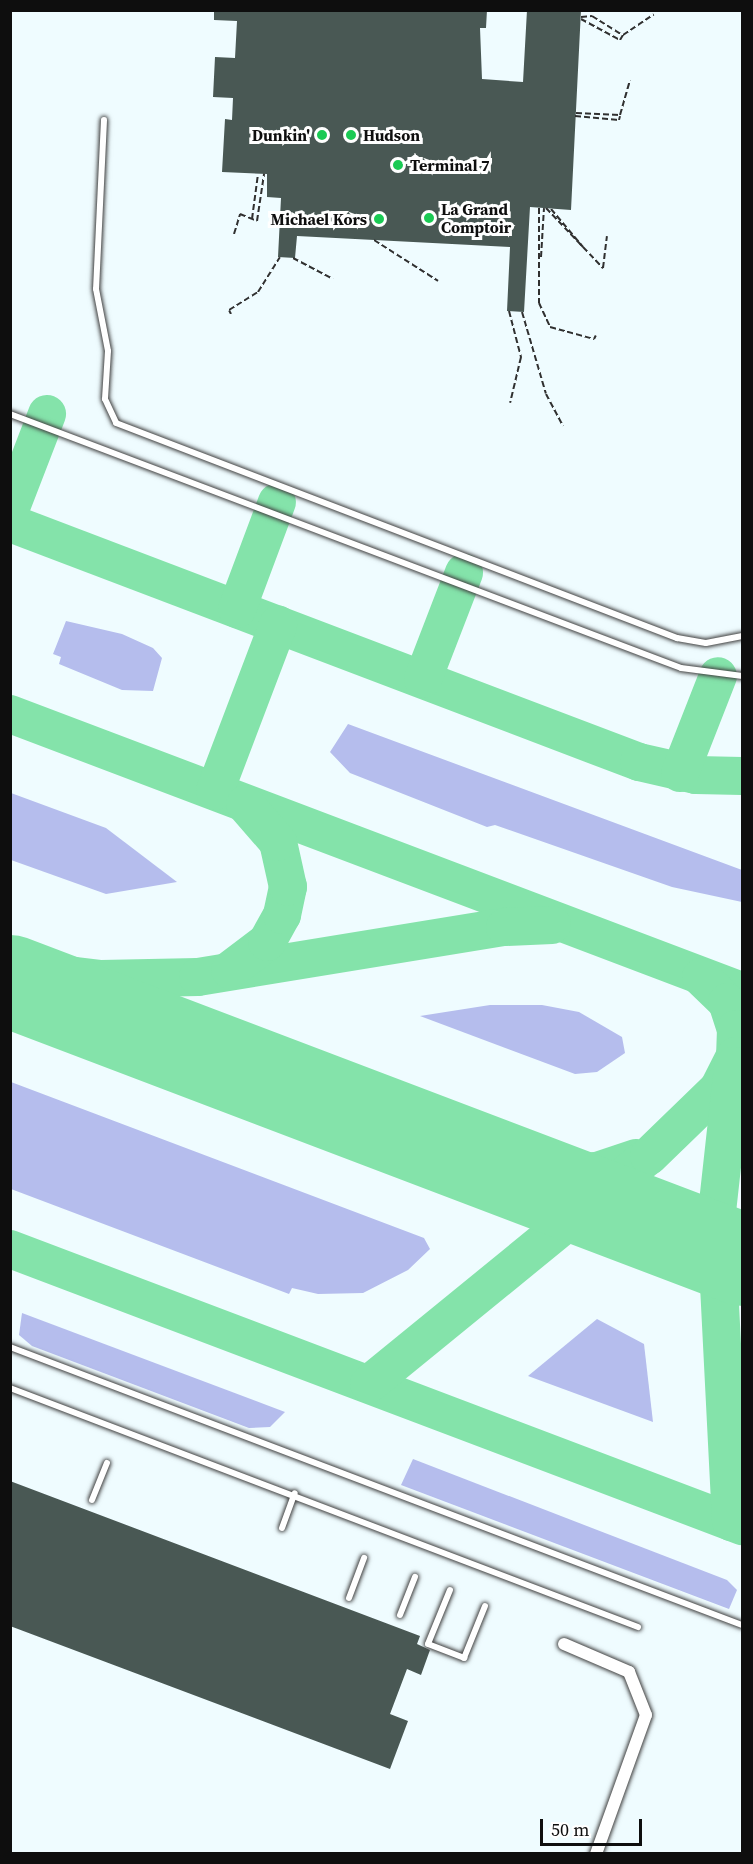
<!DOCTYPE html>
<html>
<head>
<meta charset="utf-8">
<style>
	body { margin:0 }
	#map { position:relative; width:753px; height:1864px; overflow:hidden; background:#effcff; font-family:"Source Serif 4",serif }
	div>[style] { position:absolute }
	.green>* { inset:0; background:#b5bded }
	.taxiway>* { height:38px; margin:-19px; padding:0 19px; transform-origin:19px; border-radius:19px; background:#84e3aa }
	.runway>* { height:93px; margin:-46.5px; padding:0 46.5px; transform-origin:46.5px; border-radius:46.5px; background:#84e3aa }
	.building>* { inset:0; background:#495854 }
	.path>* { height:2px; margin-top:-1px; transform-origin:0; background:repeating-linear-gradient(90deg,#303030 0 6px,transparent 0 9px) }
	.roads { filter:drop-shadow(0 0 2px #414141) drop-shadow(0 0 2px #414141) }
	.service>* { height:6px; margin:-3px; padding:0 3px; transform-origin:3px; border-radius:3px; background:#fff }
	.minor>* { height:12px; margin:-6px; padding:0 6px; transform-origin:6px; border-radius:6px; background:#fff }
	.dots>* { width:16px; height:16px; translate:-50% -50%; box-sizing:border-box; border:3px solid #fff; border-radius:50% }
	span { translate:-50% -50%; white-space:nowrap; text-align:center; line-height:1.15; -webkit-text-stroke:6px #fff; paint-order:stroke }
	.poi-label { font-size:16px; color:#0e0e0e; font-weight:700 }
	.right { translate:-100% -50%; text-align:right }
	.left { translate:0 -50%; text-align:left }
	.frame { position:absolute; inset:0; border:12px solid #0e0e0e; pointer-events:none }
	.scale { position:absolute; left:540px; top:1819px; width:102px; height:27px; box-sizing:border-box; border:3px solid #0e0e0e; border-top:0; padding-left:8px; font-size:18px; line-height:21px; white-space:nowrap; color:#0e0e0e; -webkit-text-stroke:4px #fff; paint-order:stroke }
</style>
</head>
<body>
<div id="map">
	<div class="green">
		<div style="clip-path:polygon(66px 621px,122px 634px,153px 648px,162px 658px,153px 691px,122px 690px,59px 664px,61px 657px,53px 654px)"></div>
		<div style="clip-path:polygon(348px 724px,742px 870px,742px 902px,672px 887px,495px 825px,487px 827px,350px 773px,330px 752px)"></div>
		<div style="clip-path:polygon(11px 793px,106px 828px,177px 882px,106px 894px,11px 860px)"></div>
		<div style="clip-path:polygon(490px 1005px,542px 1005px,579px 1012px,622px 1037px,625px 1053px,597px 1072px,575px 1074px,420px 1016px)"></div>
		<div style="clip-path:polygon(11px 1082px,424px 1238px,430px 1249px,408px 1270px,363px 1293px,318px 1294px,292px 1288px,289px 1294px,11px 1189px)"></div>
		<div style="clip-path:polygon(22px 1313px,285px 1412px,270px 1427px,249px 1428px,32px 1346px,19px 1335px)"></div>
		<div style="clip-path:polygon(597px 1319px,644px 1344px,653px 1422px,528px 1376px)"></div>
		<div style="clip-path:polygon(413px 1459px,727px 1580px,737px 1590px,729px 1609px,401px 1485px)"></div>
	</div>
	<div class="taxiway">
		<div style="left:10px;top:510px;width:103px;rotate:-68.9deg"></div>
		<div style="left:10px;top:523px;width:673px;rotate:20.81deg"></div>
		<div style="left:639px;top:762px;width:58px;rotate:12.8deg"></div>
		<div style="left:696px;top:775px;width:46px;rotate:1.2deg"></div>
		<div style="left:237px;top:609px;width:114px;rotate:-69.5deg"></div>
		<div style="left:423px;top:679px;width:114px;rotate:-68.9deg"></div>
		<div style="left:10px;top:714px;width:783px;rotate:20.73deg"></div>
		<div style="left:680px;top:773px;width:104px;rotate:-68.6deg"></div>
		<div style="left:215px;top:791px;width:178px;rotate:-69.2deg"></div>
		<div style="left:10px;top:968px;width:92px;rotate:6.9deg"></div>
		<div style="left:101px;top:979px;width:97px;rotate:-1.2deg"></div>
		<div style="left:198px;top:977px;width:311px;rotate:-9.3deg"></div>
		<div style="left:505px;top:927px;width:47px;rotate:-2.4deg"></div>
		<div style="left:230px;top:970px;width:46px;rotate:-37.1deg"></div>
		<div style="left:267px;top:942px;width:31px;rotate:-61deg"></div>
		<div style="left:282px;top:915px;width:29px;rotate:-78deg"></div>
		<div style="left:288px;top:887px;width:46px;rotate:-102.5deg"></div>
		<div style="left:278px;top:842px;width:50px;rotate:-131deg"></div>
		<div style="left:701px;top:977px;width:36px;rotate:44deg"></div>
		<div style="left:727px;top:1002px;width:28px;rotate:72deg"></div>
		<div style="left:736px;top:1029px;width:27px;rotate:92deg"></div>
		<div style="left:735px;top:1056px;width:34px;rotate:117deg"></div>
		<div style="left:387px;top:1121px;width:164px;rotate:18.9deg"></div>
		<div style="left:542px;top:1174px;width:55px;rotate:-3.1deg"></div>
		<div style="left:597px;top:1171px;width:41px;rotate:-18.4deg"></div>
		<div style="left:575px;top:1199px;width:122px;rotate:21.1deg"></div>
		<div style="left:689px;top:1243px;width:33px;rotate:47deg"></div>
		<div style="left:711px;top:1267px;width:22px;rotate:68deg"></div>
		<div style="left:10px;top:1249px;width:783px;rotate:20.73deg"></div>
		<div style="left:369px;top:1384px;width:361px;rotate:-39.2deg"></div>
		<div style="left:649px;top:1156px;width:129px;rotate:-44.1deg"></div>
		<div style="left:731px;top:1522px;width:301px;rotate:-92.9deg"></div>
		<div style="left:716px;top:1221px;width:156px;rotate:-83.7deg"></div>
	</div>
	<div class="runway">
		<div style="left:10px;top:981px;width:783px;rotate:20.8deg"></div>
	</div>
	<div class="building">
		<div style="clip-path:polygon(214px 10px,487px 10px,486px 28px,480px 28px,482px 79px,523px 82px,527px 10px,581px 10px,571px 210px,530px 207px,524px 312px,507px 311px,510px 247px,297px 236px,295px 258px,278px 257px,281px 198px,267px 197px,267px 174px,222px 172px,225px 119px,232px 120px,233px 98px,213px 97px,215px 57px,235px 58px,237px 21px,214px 20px)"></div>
		<div style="clip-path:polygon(10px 1481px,420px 1636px,417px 1644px,430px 1650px,421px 1675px,407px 1669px,390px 1714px,408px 1721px,390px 1769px,10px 1626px)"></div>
	</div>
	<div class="path">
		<div style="left:581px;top:17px;width:11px;rotate:-5deg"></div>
		<div style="left:592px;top:16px;width:36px;rotate:32deg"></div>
		<div style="left:623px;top:35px;width:37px;rotate:-34deg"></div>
		<div style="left:581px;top:19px;width:44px;rotate:28.3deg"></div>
		<div style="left:620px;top:40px;width:6px;rotate:-59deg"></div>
		<div style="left:576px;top:113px;width:44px;rotate:2.6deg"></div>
		<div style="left:620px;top:115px;width:36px;rotate:-74deg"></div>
		<div style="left:575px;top:116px;width:44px;rotate:5.2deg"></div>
		<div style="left:619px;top:120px;width:4px;rotate:-76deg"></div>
		<div style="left:539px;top:208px;width:95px;rotate:90deg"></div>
		<div style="left:539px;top:303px;width:26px;rotate:65deg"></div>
		<div style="left:550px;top:327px;width:46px;rotate:15.3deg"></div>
		<div style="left:594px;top:339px;width:4px;rotate:-63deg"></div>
		<div style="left:546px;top:208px;width:83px;rotate:46.5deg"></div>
		<div style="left:603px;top:268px;width:32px;rotate:-83deg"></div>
		<div style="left:551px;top:209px;width:50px;rotate:49.9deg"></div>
		<div style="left:252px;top:219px;width:45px;rotate:-82.4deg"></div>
		<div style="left:234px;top:234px;width:21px;rotate:-73deg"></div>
		<div style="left:240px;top:214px;width:18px;rotate:22deg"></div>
		<div style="left:257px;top:221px;width:48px;rotate:-81.5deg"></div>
		<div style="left:374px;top:240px;width:76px;rotate:32.6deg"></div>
		<div style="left:541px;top:257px;width:49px;rotate:-86.5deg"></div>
		<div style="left:293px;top:258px;width:45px;rotate:27.7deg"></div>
		<div style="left:509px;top:311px;width:48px;rotate:75.4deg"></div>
		<div style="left:521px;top:357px;width:47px;rotate:103.4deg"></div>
		<div style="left:522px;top:312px;width:85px;rotate:73.7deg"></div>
		<div style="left:546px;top:394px;width:36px;rotate:62deg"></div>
		<div style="left:231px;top:314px;width:4px;rotate:-117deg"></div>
		<div style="left:229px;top:310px;width:34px;rotate:-32deg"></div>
		<div style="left:258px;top:292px;width:41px;rotate:-57.8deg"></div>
	</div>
	<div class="roads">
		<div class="service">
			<div style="left:104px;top:120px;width:169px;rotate:92.7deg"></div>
			<div style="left:96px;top:289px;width:63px;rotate:79deg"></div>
			<div style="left:108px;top:351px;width:48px;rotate:93.6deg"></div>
			<div style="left:105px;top:399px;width:26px;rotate:65deg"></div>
			<div style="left:116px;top:423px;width:601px;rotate:20.97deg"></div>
			<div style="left:677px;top:638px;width:29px;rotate:10deg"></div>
			<div style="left:706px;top:643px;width:37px;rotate:-11deg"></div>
			<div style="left:10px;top:414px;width:717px;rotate:20.73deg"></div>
			<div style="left:681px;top:668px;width:62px;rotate:7.5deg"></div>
			<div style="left:10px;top:1347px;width:783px;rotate:20.8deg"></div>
			<div style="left:10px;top:1388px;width:672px;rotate:20.84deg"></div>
			<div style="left:92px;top:1500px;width:40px;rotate:-68deg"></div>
			<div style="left:282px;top:1528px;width:37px;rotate:-70deg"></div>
			<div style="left:450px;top:1590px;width:58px;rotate:112.2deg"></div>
			<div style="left:428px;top:1644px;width:39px;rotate:21deg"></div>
			<div style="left:464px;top:1658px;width:56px;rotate:-68deg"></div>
			<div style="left:349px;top:1598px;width:43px;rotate:-69.4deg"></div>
			<div style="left:400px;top:1615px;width:41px;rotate:-68.5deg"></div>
		</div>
		<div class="minor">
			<div style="left:564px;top:1644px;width:71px;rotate:23.3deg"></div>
			<div style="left:629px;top:1672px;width:46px;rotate:68.4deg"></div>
			<div style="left:646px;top:1715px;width:148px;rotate:109.8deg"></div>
		</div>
	</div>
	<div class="dots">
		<div style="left:322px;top:135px;background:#1aca54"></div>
		<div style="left:351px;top:135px;background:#1aca54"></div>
		<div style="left:398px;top:165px;background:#1aca54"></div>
		<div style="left:429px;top:218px;background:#1aca54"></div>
		<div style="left:379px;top:219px;background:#1aca54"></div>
	</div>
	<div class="poi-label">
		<span class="right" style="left:310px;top:135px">Dunkin'</span>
		<span class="left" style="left:363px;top:135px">Hudson</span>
		<span class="left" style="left:410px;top:165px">Terminal 7</span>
		<span class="left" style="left:441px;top:218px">La Grand<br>Comptoir</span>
		<span class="right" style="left:367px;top:219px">Michael Kors</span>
	</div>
	<div class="frame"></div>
	<div class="scale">50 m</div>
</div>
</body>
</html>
